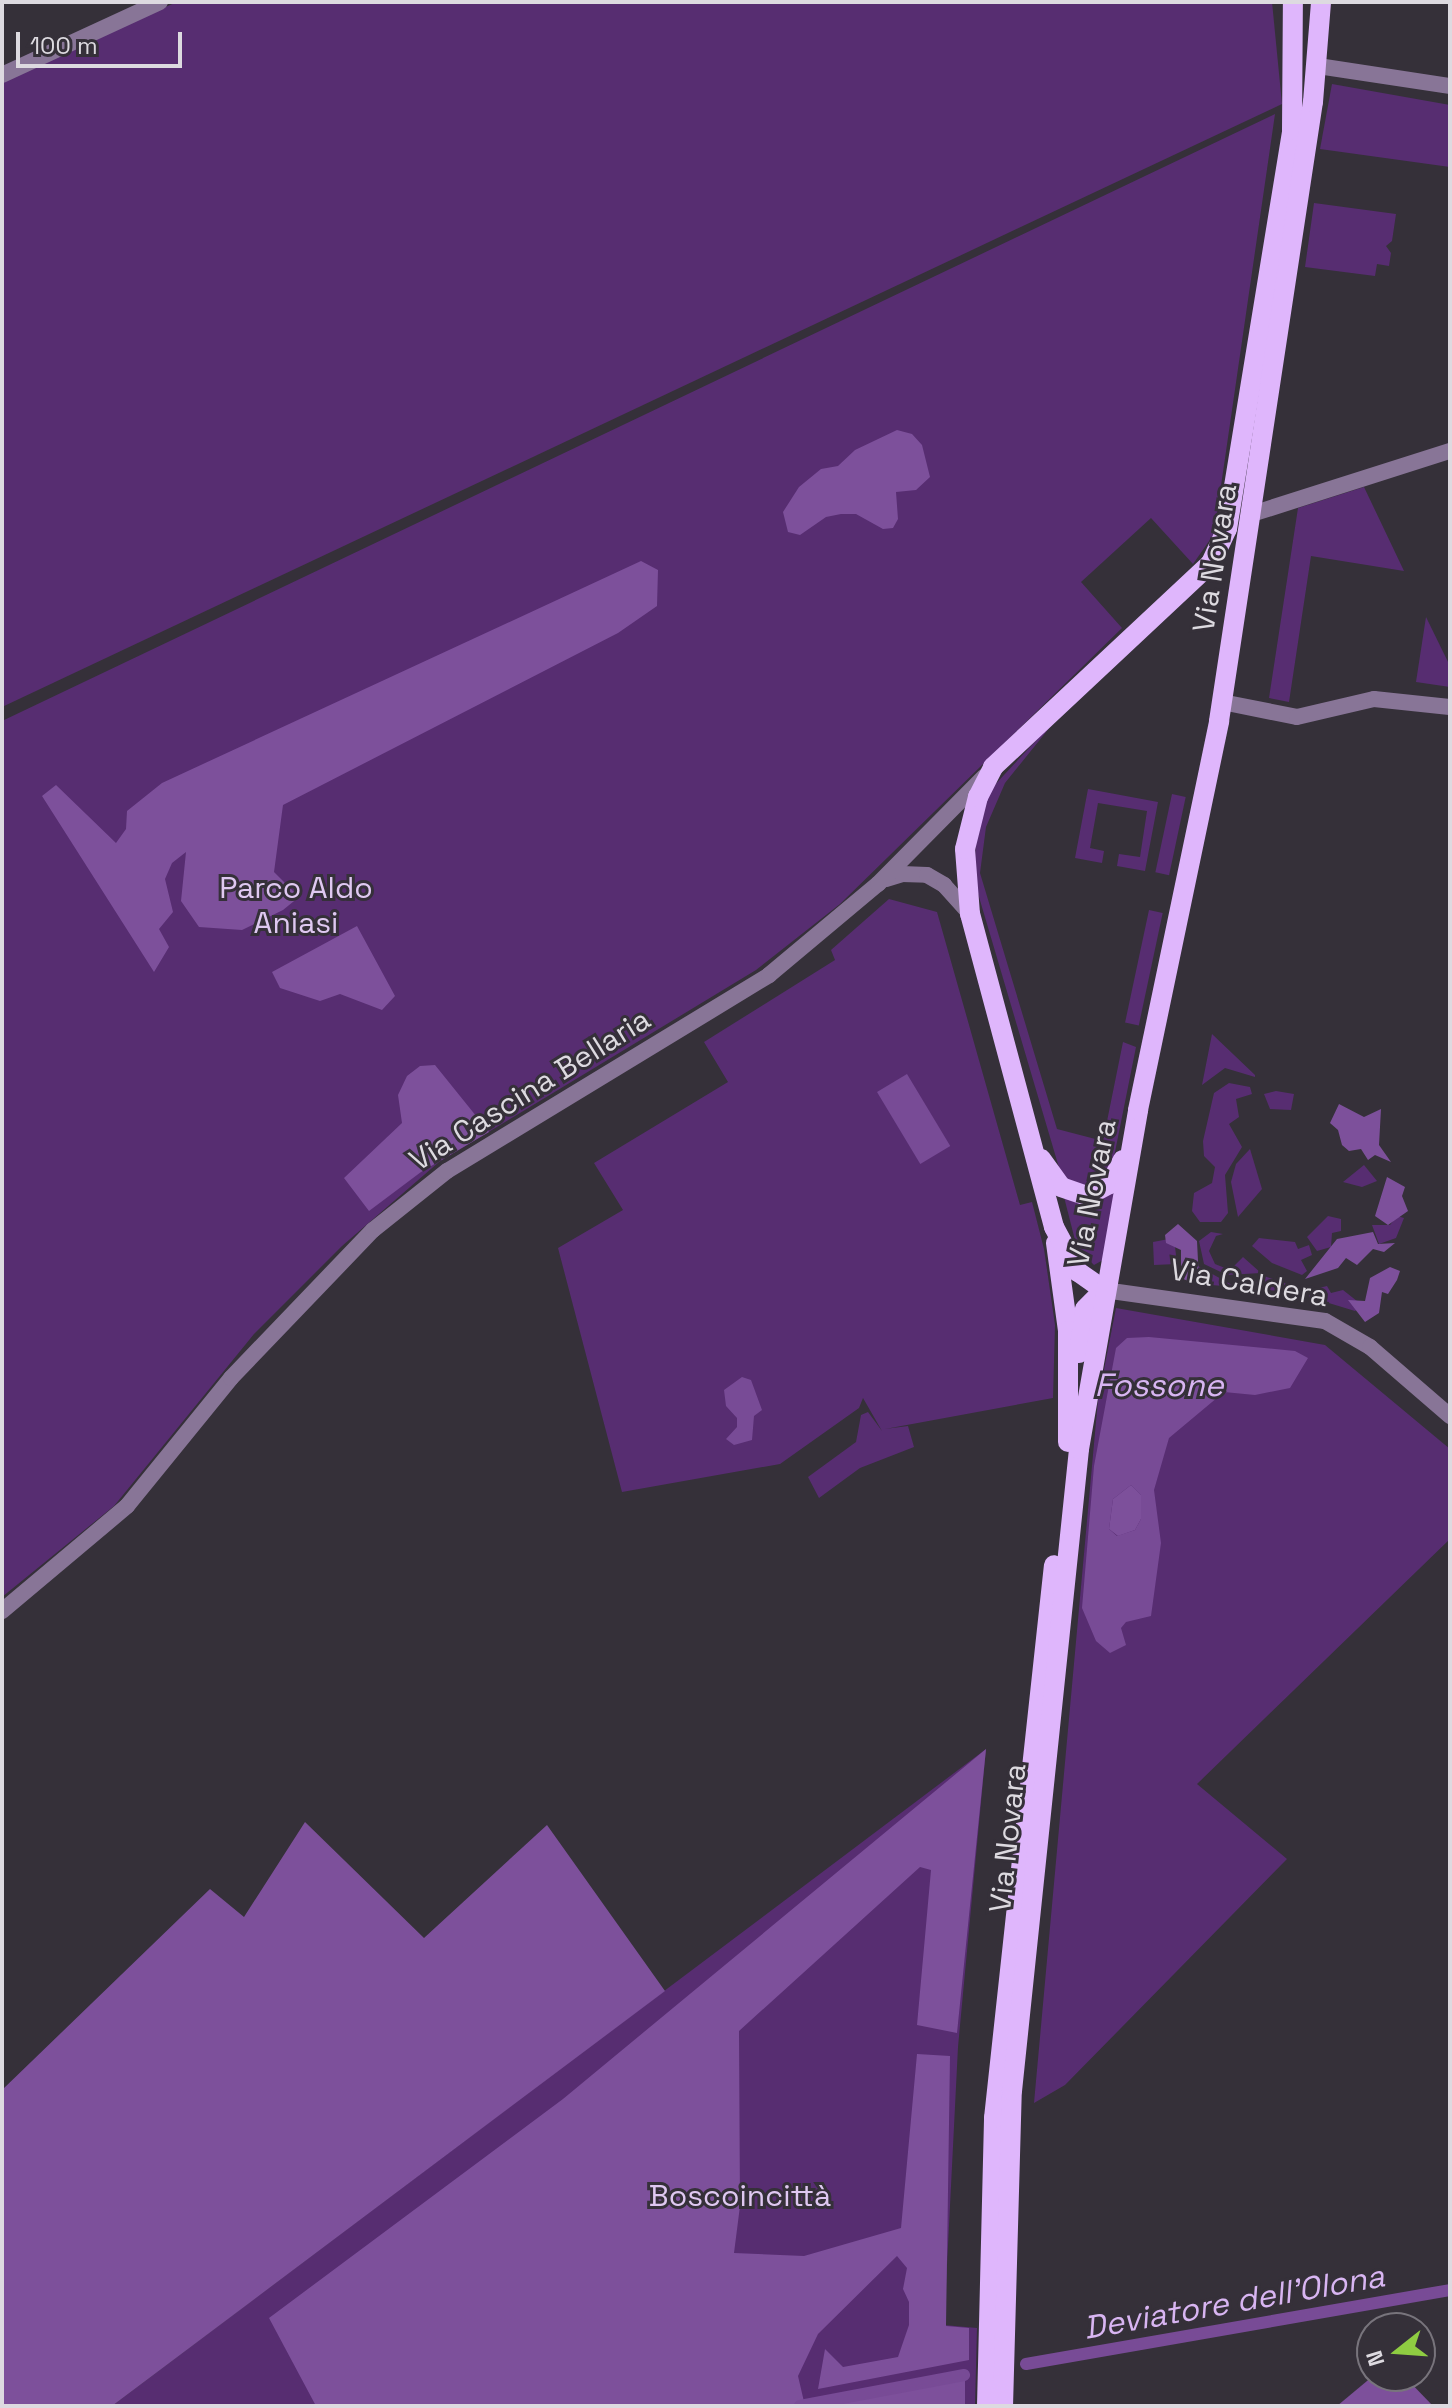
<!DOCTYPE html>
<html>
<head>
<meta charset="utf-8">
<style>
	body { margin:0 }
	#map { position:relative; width:1452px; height:2408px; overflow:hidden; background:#353039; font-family:"Space Grotesk",sans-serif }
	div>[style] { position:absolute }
	.green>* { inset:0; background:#572d71; transform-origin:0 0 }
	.forest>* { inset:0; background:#7d509b }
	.water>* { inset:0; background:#784b96; transform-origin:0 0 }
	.canal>* { height:12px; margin:-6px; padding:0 6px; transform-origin:6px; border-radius:6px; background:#784b96 }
	.minor>* { height:16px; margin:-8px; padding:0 8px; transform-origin:8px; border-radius:8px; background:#887597 }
	.major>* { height:20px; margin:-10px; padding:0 10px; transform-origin:10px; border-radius:10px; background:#dfb6fc }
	span { translate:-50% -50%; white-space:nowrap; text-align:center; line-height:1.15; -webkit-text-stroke:6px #353039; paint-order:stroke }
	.street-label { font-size:30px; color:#dddae0 }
	.park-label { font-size:30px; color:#dfc8f1 }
	.water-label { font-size:32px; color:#d8b5f2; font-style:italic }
	.frame { position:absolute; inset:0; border:4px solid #dddae0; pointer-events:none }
	.north { position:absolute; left:1356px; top:2312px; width:80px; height:80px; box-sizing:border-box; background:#353039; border:2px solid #78747c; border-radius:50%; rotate:253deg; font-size:22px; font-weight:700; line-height:32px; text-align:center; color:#dddae0 }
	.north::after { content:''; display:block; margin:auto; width:28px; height:36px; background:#8fcd42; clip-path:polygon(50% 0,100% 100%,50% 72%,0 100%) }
	.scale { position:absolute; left:16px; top:32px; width:166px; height:36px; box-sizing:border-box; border:4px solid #dddae0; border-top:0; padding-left:10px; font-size:24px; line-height:28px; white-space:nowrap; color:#dddae0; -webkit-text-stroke:6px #353039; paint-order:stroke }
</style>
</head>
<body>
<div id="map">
	<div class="green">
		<div style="clip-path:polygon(177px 2px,1272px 2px,1282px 104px,2px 707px,2px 78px)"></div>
		<div style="clip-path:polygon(1332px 84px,1450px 105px,1450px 167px,1320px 149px)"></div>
		<div style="clip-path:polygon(1275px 114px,1214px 534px,1193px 564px,1151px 518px,1081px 582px,1122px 628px,840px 904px,756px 970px,439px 1162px,342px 1246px,254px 1334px,114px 1506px,2px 1597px,2px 721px)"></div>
		<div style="clip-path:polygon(1314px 203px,1396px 214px,1392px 241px,1386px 246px,1391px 253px,1389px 266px,1377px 264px,1375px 276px,1305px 267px)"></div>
		<div style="clip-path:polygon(1364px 487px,1404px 571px,1311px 556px,1289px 702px,1269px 698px,1298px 508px)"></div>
		<div style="clip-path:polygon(1426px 617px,1450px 666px,1450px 687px,1416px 682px)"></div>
		<div style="clip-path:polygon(1059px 716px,1005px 783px,986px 827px,980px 873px,1057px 1129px,1103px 1141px,1123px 1042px,1136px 1047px,1112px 1167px,1098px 1186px,1072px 1185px,1060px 1171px,974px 880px,976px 836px,990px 790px)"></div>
		<div style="clip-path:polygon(1088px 789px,1158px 802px,1145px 871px,1117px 866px,1119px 854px,1140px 857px,1147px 811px,1098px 803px,1090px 848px,1104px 851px,1102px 863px,1075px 858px)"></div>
		<div style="left:1172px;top:794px;width:14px;height:80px;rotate:12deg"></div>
		<div style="clip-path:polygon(889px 899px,937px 912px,1020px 1205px,1032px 1202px,1044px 1249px,1055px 1325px,1053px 1398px,885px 1429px,908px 1426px,914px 1447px,860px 1468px,819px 1498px,808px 1477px,856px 1442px,861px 1415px,868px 1412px,882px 1431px,863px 1398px,859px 1408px,780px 1464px,622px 1492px,558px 1248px,623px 1210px,594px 1163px,728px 1082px,704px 1042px,835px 960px,831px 950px)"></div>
		<div style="left:1149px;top:910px;width:14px;height:115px;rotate:12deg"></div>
		<div style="clip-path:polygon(1212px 1034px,1255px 1075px,1255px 1077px,1225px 1068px,1202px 1085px)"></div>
		<div style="clip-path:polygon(1229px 1083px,1250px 1087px,1252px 1094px,1236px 1099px,1239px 1117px,1229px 1124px,1242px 1147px,1225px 1175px,1228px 1213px,1221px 1222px,1200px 1222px,1192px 1211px,1194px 1193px,1212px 1183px,1215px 1167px,1204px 1156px,1203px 1141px,1214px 1093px)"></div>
		<div style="clip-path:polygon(1276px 1091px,1294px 1094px,1291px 1110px,1270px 1109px,1264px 1094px)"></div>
		<div style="clip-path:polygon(1250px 1149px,1262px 1189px,1238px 1217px,1231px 1182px,1236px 1164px)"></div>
		<div style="clip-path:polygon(1364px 1165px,1377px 1181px,1362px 1187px,1343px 1182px)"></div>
		<div style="clip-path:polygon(1118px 1186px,1103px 1260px,1094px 1265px,1077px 1248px,1062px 1189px)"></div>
		<div style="clip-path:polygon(1328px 1216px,1341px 1219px,1341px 1231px,1332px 1233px,1331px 1247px,1317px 1251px,1307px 1237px)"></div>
		<div style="clip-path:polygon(1397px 1216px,1404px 1218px,1396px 1238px,1379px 1244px,1372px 1225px,1390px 1225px)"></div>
		<div style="clip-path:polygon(1211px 1232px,1223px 1234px,1216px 1236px,1209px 1251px,1215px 1264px,1230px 1270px,1243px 1257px,1261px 1273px,1227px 1275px,1204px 1264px,1199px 1241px)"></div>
		<div style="clip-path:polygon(1174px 1238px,1177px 1264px,1154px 1265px,1153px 1242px)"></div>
		<div style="clip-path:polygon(1259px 1238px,1295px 1242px,1298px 1249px,1309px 1245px,1312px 1255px,1301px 1260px,1307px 1271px,1302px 1275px,1272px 1263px,1252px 1246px)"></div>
		<div style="clip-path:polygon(1198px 1266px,1232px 1285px,1252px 1285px,1264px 1276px,1285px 1283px,1291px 1292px,1200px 1284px)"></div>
		<div style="clip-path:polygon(1327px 1286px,1331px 1293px,1343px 1290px,1362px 1305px,1355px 1311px,1309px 1297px,1311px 1290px)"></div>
		<div style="clip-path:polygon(1116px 1308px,1325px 1345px,1450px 1449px,1450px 1539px,1197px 1784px,1287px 1859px,1065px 2085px,1034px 2103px,1098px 1400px)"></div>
		<div style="clip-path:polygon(986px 1749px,958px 2047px,944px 2325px,977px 2328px,975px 2406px,112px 2406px)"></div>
	</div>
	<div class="forest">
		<div style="clip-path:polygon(897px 430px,912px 434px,922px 445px,930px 477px,916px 490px,896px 492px,898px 519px,893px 528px,883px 529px,856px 514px,841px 514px,826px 517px,800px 535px,788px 532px,783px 512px,799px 487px,821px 469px,838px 466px,855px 450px)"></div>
		<div style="clip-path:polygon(641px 561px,658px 570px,657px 606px,618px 633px,283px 805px,274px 872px,299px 897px,283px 910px,242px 930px,199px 927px,181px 901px,186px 852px,172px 863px,165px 879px,173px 912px,159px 929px,169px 947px,154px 972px,42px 796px,56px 785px,116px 843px,126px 829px,127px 811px,162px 783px)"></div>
		<div style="clip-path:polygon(357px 926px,395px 996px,382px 1010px,340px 994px,320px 1001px,280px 988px,272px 972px)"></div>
		<div style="clip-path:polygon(435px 1065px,489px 1132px,421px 1172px,369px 1211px,344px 1178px,402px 1123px,398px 1095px,407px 1076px,420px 1066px)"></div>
		<div style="clip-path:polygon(1339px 1104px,1364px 1117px,1381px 1109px,1379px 1145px,1391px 1162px,1375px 1155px,1368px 1160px,1361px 1149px,1349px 1151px,1342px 1145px,1338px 1130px,1330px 1123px)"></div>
		<div style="clip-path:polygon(1387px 1177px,1405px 1187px,1402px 1196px,1408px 1211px,1388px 1225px,1375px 1216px)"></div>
		<div style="clip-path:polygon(1178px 1224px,1197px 1241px,1199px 1280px,1195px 1284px,1181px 1278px,1181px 1250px,1166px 1243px,1165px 1235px)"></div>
		<div style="clip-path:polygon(1373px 1232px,1378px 1244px,1395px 1243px,1384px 1252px,1373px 1249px,1357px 1265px,1346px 1258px,1338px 1268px,1305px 1279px,1337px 1239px)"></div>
		<div style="clip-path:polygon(1390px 1267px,1400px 1271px,1397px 1280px,1388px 1294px,1382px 1292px,1379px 1313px,1365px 1322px,1348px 1300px,1365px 1301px,1370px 1278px)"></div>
		<div style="clip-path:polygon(1131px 1485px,1141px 1495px,1141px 1519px,1135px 1530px,1118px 1536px,1109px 1529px,1113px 1499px)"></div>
		<div style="clip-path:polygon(986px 1749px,957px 2033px,917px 2025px,931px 1870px,920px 1867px,739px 2031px,740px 2206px,734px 2253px,804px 2256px,901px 2228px,917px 2054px,950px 2056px,946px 2326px,969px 2328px,969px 2360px,818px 2389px,825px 2349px,843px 2367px,898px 2357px,909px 2325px,909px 2302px,903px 2289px,907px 2268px,897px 2256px,818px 2334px,798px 2376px,805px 2406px,316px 2406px,269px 2318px,563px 2099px)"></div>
		<div style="clip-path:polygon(305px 1822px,424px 1938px,547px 1825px,665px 1991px,112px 2406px,2px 2406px,2px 2090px,210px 1889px,244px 1917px)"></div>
		<div style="clip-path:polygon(1373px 2376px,1404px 2376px,1433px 2406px,1337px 2406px)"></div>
		<div style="clip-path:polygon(965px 2380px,965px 2406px,821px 2406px)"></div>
	</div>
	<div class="water">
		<div style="left:907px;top:1074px;width:84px;height:35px;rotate:59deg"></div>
		<div style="clip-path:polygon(evenodd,1149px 1337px,1295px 1351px,1308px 1358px,1290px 1388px,1255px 1395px,1224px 1392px,1169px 1438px,1154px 1490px,1161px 1543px,1151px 1616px,1126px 1622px,1121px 1628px,1126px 1645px,1110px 1653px,1096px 1641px,1082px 1608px,1094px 1466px,1116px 1348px,1127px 1338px,1149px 1337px,1131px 1485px,1141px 1495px,1141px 1519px,1135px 1530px,1117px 1536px,1109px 1529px,1113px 1499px,1131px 1485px)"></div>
		<div style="clip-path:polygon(742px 1377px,751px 1380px,762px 1410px,754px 1416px,752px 1440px,734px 1445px,726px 1439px,737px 1427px,737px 1418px,726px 1406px,724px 1390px)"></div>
	</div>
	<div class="canal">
		<div style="left:1026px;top:2364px;width:430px;rotate:-9.9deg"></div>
		<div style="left:800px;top:2406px;width:167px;rotate:-10.7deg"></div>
	</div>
	<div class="minor">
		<div style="left:1318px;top:66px;width:134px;rotate:8.6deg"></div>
		<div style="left:2px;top:75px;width:174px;rotate:-24.8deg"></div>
		<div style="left:1252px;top:514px;width:208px;rotate:-17.7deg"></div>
		<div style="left:1222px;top:702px;width:76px;rotate:11.3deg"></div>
		<div style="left:1297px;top:717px;width:79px;rotate:-13.2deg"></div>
		<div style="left:1374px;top:699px;width:76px;rotate:6deg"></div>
		<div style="left:886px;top:879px;width:17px;rotate:-17deg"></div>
		<div style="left:902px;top:874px;width:25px;rotate:2deg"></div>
		<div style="left:927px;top:875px;width:20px;rotate:30deg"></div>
		<div style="left:944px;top:885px;width:39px;rotate:48deg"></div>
		<div style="left:1104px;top:1290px;width:223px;rotate:8deg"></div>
		<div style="left:1325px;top:1321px;width:52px;rotate:30deg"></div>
		<div style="left:1370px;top:1347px;width:106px;rotate:40.8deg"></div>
		<div style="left:2px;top:1611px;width:163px;rotate:-40deg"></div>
		<div style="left:127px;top:1506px;width:165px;rotate:-50.9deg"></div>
		<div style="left:231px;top:1378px;width:205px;rotate:-46.2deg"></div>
		<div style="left:373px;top:1230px;width:95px;rotate:-38.6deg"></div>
		<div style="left:447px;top:1171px;width:377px;rotate:-31.3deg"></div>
		<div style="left:769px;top:975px;width:142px;rotate:-39.9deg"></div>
		<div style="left:878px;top:884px;width:151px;rotate:-45.3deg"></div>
	</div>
	<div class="major">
		<div style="left:1041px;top:1159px;width:34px;rotate:54deg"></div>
		<div style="left:1061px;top:1187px;width:28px;rotate:19deg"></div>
		<div style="left:1087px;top:1196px;width:26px;rotate:-28deg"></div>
		<div style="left:1110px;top:1184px;width:27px;rotate:-62deg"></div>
		<div style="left:1056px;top:1243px;width:89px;rotate:82.2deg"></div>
		<div style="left:1068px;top:1331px;width:111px;rotate:90deg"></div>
		<div style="left:1104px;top:1290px;width:32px;rotate:-145deg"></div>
		<div style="left:1078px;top:1272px;width:51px;rotate:-118.1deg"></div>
		<div style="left:1054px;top:1227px;width:324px;rotate:-105deg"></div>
		<div style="left:970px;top:914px;width:65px;rotate:-94.4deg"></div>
		<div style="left:965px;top:849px;width:54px;rotate:-76deg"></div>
		<div style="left:978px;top:797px;width:34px;rotate:-63deg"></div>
		<div style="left:993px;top:767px;width:299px;rotate:-43.1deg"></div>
		<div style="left:1211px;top:563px;width:38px;rotate:-65deg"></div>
		<div style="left:1227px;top:529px;width:404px;rotate:-80.7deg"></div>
		<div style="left:1292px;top:130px;width:128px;rotate:-89.6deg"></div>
		<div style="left:1079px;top:1353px;width:44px;rotate:-82.2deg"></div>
		<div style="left:1085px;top:1309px;width:27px;rotate:-45deg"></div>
		<div style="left:987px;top:2406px;width:288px;rotate:-88.6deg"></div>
		<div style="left:994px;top:2118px;width:556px;rotate:-83.81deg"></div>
		<div style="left:1003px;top:2406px;width:315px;rotate:-88.4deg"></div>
		<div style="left:1012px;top:2091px;width:645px;rotate:-84.04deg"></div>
		<div style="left:1079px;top:1449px;width:344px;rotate:-80.1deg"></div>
		<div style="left:1138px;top:1110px;width:397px;rotate:-78.2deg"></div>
		<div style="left:1219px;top:721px;width:626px;rotate:-81.37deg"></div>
		<div style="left:1313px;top:102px;width:100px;rotate:-85.4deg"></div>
	</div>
	<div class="street-label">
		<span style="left:1215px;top:558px;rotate:-81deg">Via Novara</span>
		<span style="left:530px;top:1090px;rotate:-32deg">Via Cascina Bellaria</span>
		<span style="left:1092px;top:1193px;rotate:-79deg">Via Novara</span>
		<span style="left:1249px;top:1283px;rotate:10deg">Via Caldera</span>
		<span style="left:1008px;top:1838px;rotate:-84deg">Via Novara</span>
	</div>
	<div class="park-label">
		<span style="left:296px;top:905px">Parco Aldo<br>Aniasi</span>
		<span style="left:740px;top:2196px">Boscoincittà</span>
	</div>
	<div class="water-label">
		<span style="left:1159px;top:1385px">Fossone</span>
		<span style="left:1234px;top:2302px;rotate:-10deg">Deviatore dell'Olona</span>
	</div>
	<div class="frame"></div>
	<div class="north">N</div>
	<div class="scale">100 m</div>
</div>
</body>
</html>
